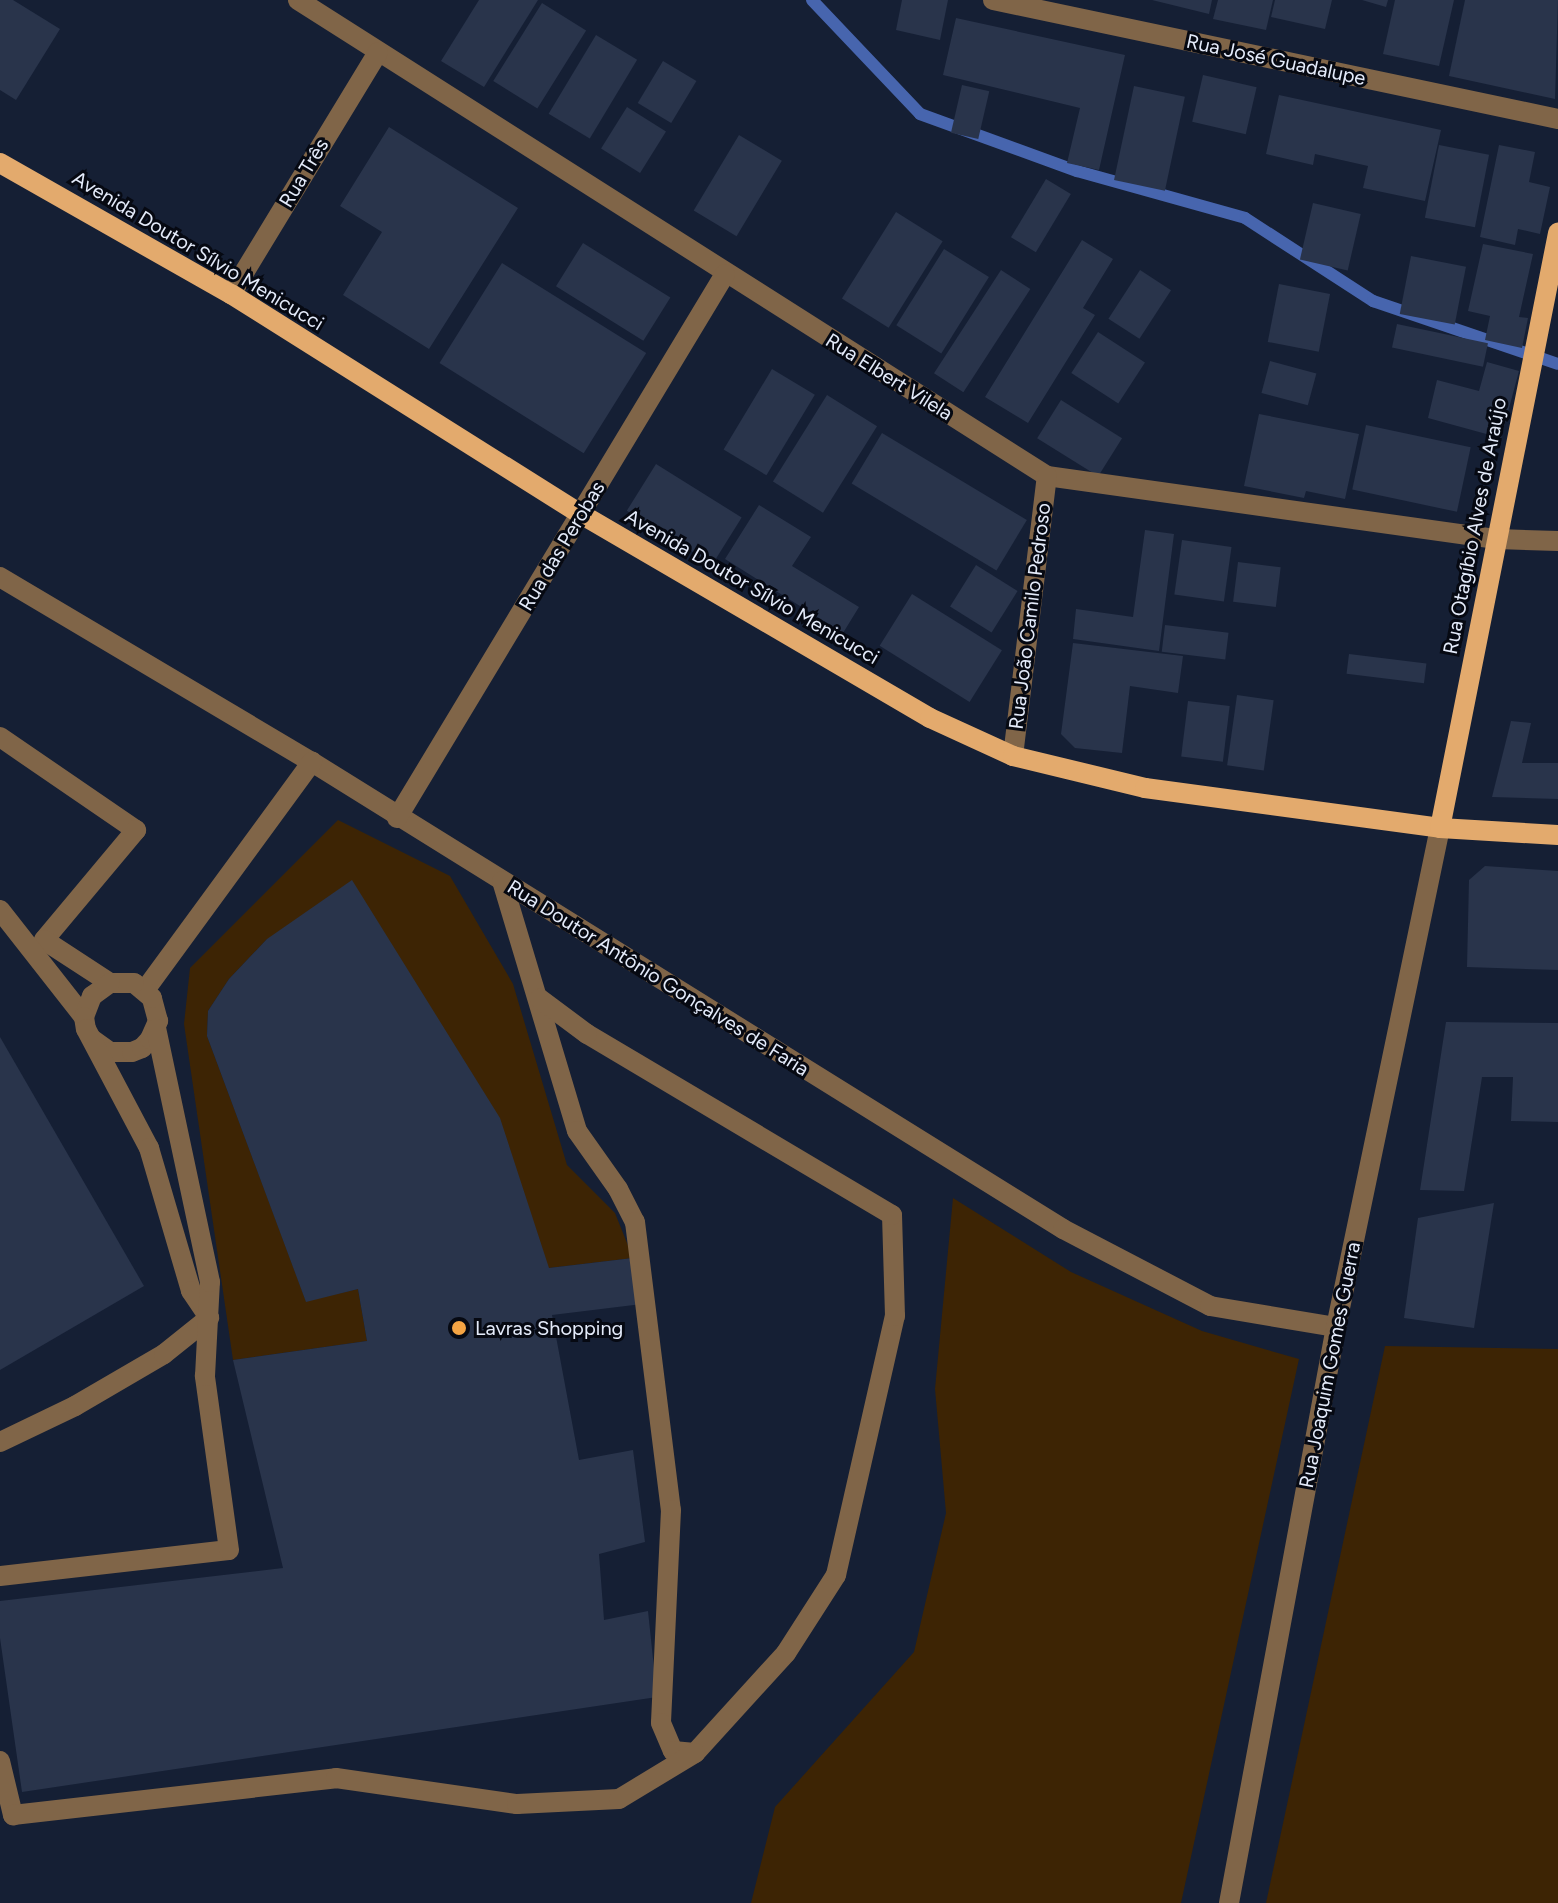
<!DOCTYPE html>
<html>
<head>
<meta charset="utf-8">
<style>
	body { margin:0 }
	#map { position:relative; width:1558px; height:1903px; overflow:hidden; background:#151f34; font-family:Figtree,sans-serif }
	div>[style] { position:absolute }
	.green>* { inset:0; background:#3d2404 }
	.stream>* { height:12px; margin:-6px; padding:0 6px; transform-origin:6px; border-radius:6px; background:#4765ae }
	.building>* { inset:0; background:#29344b; transform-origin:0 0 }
	.minor>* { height:20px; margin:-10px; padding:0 10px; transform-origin:10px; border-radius:10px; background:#806548 }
	.major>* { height:20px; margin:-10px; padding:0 10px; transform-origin:10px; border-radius:10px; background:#e3aa6d }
	.dots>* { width:22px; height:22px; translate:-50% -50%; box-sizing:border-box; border:4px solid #060912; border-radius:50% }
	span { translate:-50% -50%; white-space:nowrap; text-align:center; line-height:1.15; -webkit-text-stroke:6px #060912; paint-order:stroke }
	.street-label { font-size:20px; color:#e4ebfa }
	.poi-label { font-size:20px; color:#e4ebfa }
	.left { translate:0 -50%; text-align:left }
</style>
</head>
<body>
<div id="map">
	<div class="green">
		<div style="clip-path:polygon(338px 820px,450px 876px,513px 984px,567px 1165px,615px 1213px,633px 1258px,549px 1268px,267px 939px,229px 979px,208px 1011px,207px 1036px,306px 1301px,358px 1289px,367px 1341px,233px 1360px,184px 1024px,190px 968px)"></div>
		<div style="clip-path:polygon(953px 1198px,1071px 1272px,1202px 1331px,1299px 1359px,1181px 1903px,751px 1903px,775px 1807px,914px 1652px,946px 1513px,935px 1389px)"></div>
		<div style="clip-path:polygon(1385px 1346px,1558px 1349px,1558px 1903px,1266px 1903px)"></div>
	</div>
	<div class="stream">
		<div style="left:812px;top:0;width:157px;rotate:46.5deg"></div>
		<div style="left:920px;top:114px;width:167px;rotate:20deg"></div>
		<div style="left:1077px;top:171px;width:174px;rotate:15.6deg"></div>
		<div style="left:1245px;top:218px;width:153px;rotate:33deg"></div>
		<div style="left:1373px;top:301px;width:195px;rotate:18.8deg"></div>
	</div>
	<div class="building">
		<div style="clip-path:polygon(0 0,13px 0,60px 29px,16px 100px,0 90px)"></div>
		<div style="clip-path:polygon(479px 0,538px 0,484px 87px,441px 61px)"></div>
		<div style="clip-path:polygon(902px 0,948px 0,940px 40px,896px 30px)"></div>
		<div style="clip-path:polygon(1152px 0,1212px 0,1209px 14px)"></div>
		<div style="clip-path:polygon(1218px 0,1273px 0,1266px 30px,1213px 19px)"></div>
		<div style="clip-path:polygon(1275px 0,1332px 0,1325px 29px,1271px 17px)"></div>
		<div style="clip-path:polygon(1362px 0,1388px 0,1386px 7px)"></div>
		<div style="clip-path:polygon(1395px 0,1454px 0,1439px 66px,1383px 54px)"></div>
		<div style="clip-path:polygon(1465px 0,1558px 0,1555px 99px,1449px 76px)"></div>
		<div style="left:542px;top:3px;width:52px;height:92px;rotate:32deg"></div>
		<div style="clip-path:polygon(956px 18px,1125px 55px,1099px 170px,1067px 163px,1080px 108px,943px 75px)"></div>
		<div style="left:596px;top:35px;width:48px;height:92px;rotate:31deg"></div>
		<div style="left:663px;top:61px;width:39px;height:49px;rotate:31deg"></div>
		<div style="left:1203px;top:75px;width:55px;height:48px;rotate:13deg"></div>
		<div style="left:962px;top:85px;width:28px;height:49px;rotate:13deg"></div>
		<div style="left:1134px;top:86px;width:52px;height:96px;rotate:12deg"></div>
		<div style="clip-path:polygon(1279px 95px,1441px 130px,1425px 201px,1363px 188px,1368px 166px,1315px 154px,1313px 165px,1266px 154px)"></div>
		<div style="left:627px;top:107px;width:46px;height:49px;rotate:32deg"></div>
		<div style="clip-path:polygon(389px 127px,518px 208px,429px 349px,343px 295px,382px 232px,340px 206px)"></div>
		<div style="left:739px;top:135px;width:50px;height:88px;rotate:31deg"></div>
		<div style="left:1439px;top:145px;width:51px;height:74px;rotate:11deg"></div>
		<div style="clip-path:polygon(1499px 145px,1535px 152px,1529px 182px,1550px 187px,1540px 234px,1518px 229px,1515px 245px,1480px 237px)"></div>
		<div style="left:1046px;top:179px;width:29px;height:68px;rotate:31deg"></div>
		<div style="left:1313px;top:203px;width:49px;height:58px;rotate:13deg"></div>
		<div style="left:896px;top:212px;width:55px;height:102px;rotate:32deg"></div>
		<div style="clip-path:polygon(1082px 240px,1113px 259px,1083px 308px,1095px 315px,1028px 423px,985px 397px)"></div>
		<div style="left:583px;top:243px;width:103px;height:51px;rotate:32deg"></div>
		<div style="clip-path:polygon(1483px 244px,1533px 254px,1519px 317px,1528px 318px,1522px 348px,1485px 340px,1490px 316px,1468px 311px)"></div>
		<div style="left:944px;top:249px;width:53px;height:90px;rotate:32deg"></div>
		<div style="left:1411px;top:256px;width:56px;height:59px;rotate:11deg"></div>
		<div style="left:502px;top:263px;width:170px;height:118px;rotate:32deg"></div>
		<div style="left:1001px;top:270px;width:35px;height:123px;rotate:33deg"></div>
		<div style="left:1140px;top:270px;width:37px;height:58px;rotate:33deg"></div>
		<div style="left:1279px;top:284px;width:52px;height:59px;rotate:11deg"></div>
		<div style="left:1397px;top:324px;width:93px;height:24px;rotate:12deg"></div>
		<div style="left:1098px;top:332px;width:56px;height:49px;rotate:33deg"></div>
		<div style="left:1270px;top:361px;width:48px;height:33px;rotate:15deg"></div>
		<div style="clip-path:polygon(1487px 362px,1519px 371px,1501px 438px,1428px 418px,1437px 380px,1479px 391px)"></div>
		<div style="left:772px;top:369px;width:50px;height:94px;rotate:31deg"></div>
		<div style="left:827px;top:395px;width:59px;height:102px;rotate:32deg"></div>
		<div style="left:1061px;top:400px;width:72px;height:45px;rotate:32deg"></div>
		<div style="clip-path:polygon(1259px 414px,1359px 434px,1345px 499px,1306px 491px,1304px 498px,1244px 486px)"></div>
		<div style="left:1366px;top:425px;width:107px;height:66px;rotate:12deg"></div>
		<div style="left:882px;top:433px;width:169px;height:59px;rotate:31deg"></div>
		<div style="left:656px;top:464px;width:101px;height:55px;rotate:32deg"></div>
		<div style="clip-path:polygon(759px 505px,811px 537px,792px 566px,859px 607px,843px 633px,725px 559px)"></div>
		<div style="clip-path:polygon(1145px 530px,1174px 534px,1159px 651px,1073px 639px,1076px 609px,1133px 617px)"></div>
		<div style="left:1182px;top:540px;width:50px;height:55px;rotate:8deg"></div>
		<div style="left:1238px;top:562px;width:43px;height:40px;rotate:7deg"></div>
		<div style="left:976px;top:565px;width:49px;height:49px;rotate:32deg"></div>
		<div style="left:912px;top:594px;width:106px;height:61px;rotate:32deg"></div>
		<div style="left:1165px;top:625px;width:64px;height:27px;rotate:7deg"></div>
		<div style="clip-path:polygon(1073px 643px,1183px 656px,1178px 693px,1130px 686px,1122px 753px,1075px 748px,1061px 734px)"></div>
		<div style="left:1349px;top:654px;width:78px;height:20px;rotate:7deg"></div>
		<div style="left:1237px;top:695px;width:37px;height:71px;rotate:8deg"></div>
		<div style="left:1188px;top:701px;width:42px;height:56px;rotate:7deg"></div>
		<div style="clip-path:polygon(1511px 721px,1531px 723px,1522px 763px,1558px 763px,1558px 799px,1492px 797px)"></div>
		<div style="clip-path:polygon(1485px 866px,1558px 871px,1558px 970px,1467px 967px,1469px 880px)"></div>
		<div style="clip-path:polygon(352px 880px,500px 1118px,549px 1268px,633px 1258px,642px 1304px,552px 1315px,579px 1460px,633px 1450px,645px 1542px,599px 1554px,604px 1620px,648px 1611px,657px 1697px,22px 1792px,0 1638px,0 1601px,283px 1568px,233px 1360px,367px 1341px,358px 1289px,306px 1302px,207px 1036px,208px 1011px,229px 979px,267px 939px)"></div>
		<div style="clip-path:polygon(1446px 1022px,1558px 1023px,1558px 1122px,1511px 1121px,1513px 1077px,1482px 1077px,1464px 1191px,1420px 1190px)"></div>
		<div style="clip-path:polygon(0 1037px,144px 1286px,0 1370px)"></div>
		<div style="clip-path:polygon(1494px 1203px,1474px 1328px,1404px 1318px,1418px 1218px)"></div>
	</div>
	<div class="minor">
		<div style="left:298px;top:0;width:887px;rotate:32.44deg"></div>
		<div style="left:1047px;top:476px;width:454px;rotate:8deg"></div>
		<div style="left:1497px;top:539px;width:61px;rotate:1.9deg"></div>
		<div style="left:993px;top:0;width:577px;rotate:11.89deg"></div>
		<div style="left:231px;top:294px;width:283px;rotate:-58.7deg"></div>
		<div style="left:0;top:577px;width:363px;rotate:30.7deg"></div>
		<div style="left:312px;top:762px;width:884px;rotate:31.87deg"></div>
		<div style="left:1063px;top:1229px;width:166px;rotate:27.6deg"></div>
		<div style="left:1210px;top:1306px;width:128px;rotate:9.5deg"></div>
		<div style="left:0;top:737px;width:165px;rotate:34.4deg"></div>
		<div style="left:136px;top:830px;width:143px;rotate:129.9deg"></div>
		<div style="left:44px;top:940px;width:79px;rotate:33.1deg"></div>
		<div style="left:1013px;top:756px;width:282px;rotate:-83.1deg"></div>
		<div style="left:397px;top:818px;width:635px;rotate:-58.91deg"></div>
		<div style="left:502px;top:881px;width:261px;rotate:73.3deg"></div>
		<div style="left:577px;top:1131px;width:71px;rotate:54.7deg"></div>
		<div style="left:618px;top:1189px;width:37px;rotate:63deg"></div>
		<div style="left:635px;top:1222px;width:290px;rotate:82.9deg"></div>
		<div style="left:671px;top:1510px;width:213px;rotate:92.7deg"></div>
		<div style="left:661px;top:1723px;width:30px;rotate:67deg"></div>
		<div style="left:673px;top:1751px;width:22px;rotate:5deg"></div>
		<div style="left:695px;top:1753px;width:135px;rotate:-47.7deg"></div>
		<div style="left:786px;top:1653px;width:93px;rotate:-57.3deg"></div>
		<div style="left:836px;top:1575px;width:266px;rotate:-77.2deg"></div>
		<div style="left:895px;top:1316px;width:101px;rotate:-91.7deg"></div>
		<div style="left:892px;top:1215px;width:355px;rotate:-149.3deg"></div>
		<div style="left:587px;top:1034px;width:59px;rotate:-143.3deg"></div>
		<div style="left:0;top:910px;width:136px;rotate:51.9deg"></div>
		<div style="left:145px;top:990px;width:283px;rotate:-53.8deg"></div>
		<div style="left:92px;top:1039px;width:22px;rotate:36deg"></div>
		<div style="left:110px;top:1052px;width:22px"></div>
		<div style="left:132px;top:1052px;width:11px;rotate:-22deg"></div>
		<div style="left:142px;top:1048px;width:12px;rotate:-48deg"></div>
		<div style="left:150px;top:1039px;width:20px;rotate:-66deg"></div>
		<div style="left:158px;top:1021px;width:24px;rotate:-105deg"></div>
		<div style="left:152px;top:998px;width:23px;rotate:-140deg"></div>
		<div style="left:134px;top:983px;width:24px;rotate:180deg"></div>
		<div style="left:110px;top:983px;width:22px;rotate:144deg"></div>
		<div style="left:92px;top:996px;width:22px;rotate:111deg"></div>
		<div style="left:84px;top:1017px;width:12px;rotate:81deg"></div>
		<div style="left:86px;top:1029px;width:135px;rotate:62.1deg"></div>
		<div style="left:149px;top:1148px;width:149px;rotate:73.6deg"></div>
		<div style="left:191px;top:1291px;width:32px;rotate:56deg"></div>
		<div style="left:0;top:1442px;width:83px;rotate:-25.6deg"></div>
		<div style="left:75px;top:1406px;width:103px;rotate:-30.3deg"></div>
		<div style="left:164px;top:1354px;width:58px;rotate:-38.7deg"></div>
		<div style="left:0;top:1576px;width:230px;rotate:-6.5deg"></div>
		<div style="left:229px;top:1550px;width:176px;rotate:-97.9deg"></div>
		<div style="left:205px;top:1376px;width:94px;rotate:-87deg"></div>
		<div style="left:210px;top:1282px;width:259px;rotate:-102deg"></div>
		<div style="left:0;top:1761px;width:56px;rotate:76.5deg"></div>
		<div style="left:13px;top:1815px;width:325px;rotate:-6.5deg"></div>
		<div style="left:336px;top:1778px;width:183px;rotate:8.2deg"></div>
		<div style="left:517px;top:1804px;width:102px;rotate:-2.8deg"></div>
		<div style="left:619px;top:1799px;width:89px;rotate:-31.2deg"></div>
		<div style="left:1229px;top:1903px;width:586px;rotate:-79.48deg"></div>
		<div style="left:1336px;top:1327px;width:510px;rotate:-78.23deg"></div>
	</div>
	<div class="major">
		<div style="left:0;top:163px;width:266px;rotate:29.6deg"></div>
		<div style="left:231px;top:294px;width:413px;rotate:32.2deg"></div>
		<div style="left:581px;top:514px;width:404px;rotate:30.3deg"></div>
		<div style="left:930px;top:718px;width:91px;rotate:24.6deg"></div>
		<div style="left:1013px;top:756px;width:136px;rotate:13.6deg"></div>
		<div style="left:1145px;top:788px;width:298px;rotate:7.7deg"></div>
		<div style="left:1440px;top:828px;width:118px;rotate:3.4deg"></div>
		<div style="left:1440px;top:828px;width:607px;rotate:-78.78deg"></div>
	</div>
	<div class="dots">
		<div style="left:459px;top:1328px;background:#f4a444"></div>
	</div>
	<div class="street-label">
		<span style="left:1276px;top:60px;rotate:12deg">Rua José Guadalupe</span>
		<span style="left:304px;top:173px;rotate:-59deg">Rua Três</span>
		<span style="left:198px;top:251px;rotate:31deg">Avenida Doutor Sílvio Menicucci</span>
		<span style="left:889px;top:377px;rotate:32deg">Rua Elbert Vilela</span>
		<span style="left:1475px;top:526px;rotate:-79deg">Rua Otagíbio Alves de Araújo</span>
		<span style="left:562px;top:546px;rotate:-59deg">Rua das Perobas</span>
		<span style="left:752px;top:587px;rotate:30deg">Avenida Doutor Sílvio Menicucci</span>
		<span style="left:1030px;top:616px;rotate:-83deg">Rua João Camilo Pedroso</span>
		<span style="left:658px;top:978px;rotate:32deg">Rua Doutor Antônio Gonçalves de Faria</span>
		<span style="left:1330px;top:1365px;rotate:-79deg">Rua Joaquim Gomes Guerra</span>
	</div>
	<div class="poi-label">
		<span class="left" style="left:475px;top:1328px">Lavras Shopping</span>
	</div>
</div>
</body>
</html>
